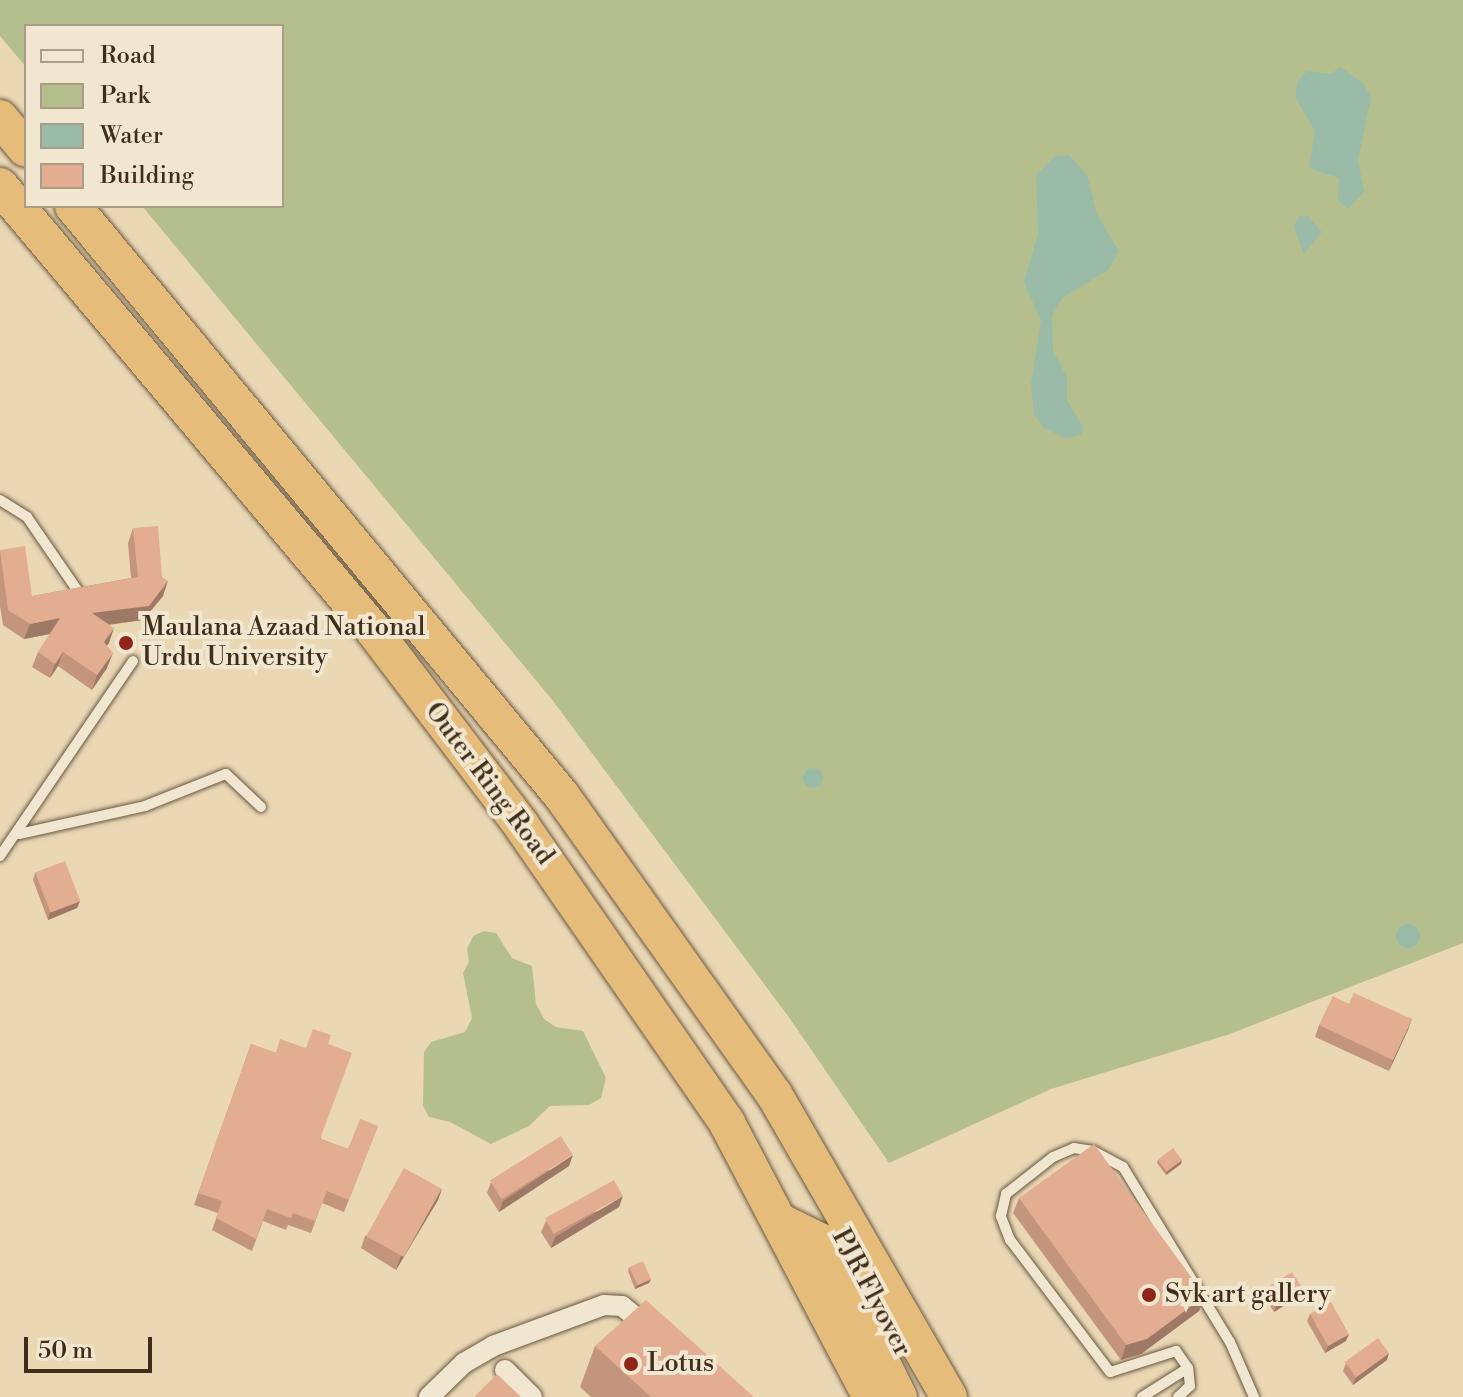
<!DOCTYPE html>
<html>
<head>
<meta charset="utf-8">
<style>
	body { margin:0 }
	#map { position:relative; width:1463px; height:1397px; overflow:hidden; background:#ead8b5; font-family:"Libre Bodoni",serif }
	div>[style] { position:absolute }
	.green>* { inset:0; background:#b5bf8e }
	.water>* { inset:0; background:#99bba8 }
	.round { border-radius:50% }
	.roads { filter:drop-shadow(0 0 2px #6a5842) drop-shadow(0 0 2px #6a5842) }
	.service>* { height:10px; margin:-5px; padding:0 5px; transform-origin:5px; border-radius:5px; background:#f1e6cf }
	.minor>* { height:20px; margin:-10px; padding:0 10px; transform-origin:10px; border-radius:10px; background:#f1e6cf }
	.motorway>* { height:36px; margin:-18px; padding:0 18px; transform-origin:18px; border-radius:18px; background:#e5bc7a }
	.wall>* { inset:0; background:#c2957c }
	.shaded-wall>* { inset:0; background:#9e7965 }
	.building>* { inset:0; background:#e2ad90; transform-origin:0 0 }
	.dots>* { width:22px; height:22px; translate:-50% -50%; box-sizing:border-box; border:4px solid #f1e6cf; border-radius:50% }
	span { translate:-50% -50%; white-space:nowrap; text-align:center; line-height:1.15; -webkit-text-stroke:8px #f1e6cf; paint-order:stroke }
	.poi-label { font-size:26px; color:#402e1b }
	.left { translate:0 -50%; text-align:left }
	.street-label { font-size:26px; color:#402e1b }
	.legend { position:absolute; left:24px; top:24px; width:260px; height:184px; box-sizing:border-box; background:#f1e6cf; border:2px solid #aa9c87; margin:0; padding:10px 14px; list-style:none; font-size:24px; color:#402e1b }
	.legend li { display:flex; align-items:center; gap:16px; height:40px }
	.legend b { width:40px; border:2px solid #aa9c87 }
	.scale { position:absolute; left:24px; top:1337px; width:128px; height:36px; box-sizing:border-box; border:4px solid #402e1b; border-top:0; padding-left:10px; font-size:24px; line-height:28px; white-space:nowrap; color:#402e1b; -webkit-text-stroke:6px #f1e6cf; paint-order:stroke }
</style>
</head>
<body>
<div id="map">
	<div class="green">
		<div style="clip-path:polygon(0 0,1463px 0,1463px 943px,1227px 1035px,1051px 1089px,889px 1163px,788px 1016px,553px 701px,142px 206px,282px 206px,282px 26px,26px 26px,26px 67px,0 36px)"></div>
		<div style="clip-path:polygon(484px 931px,496px 933px,512px 958px,532px 966px,536px 1004px,544px 1019px,556px 1027px,583px 1031px,606px 1078px,601px 1098px,589px 1105px,550px 1106px,529px 1126px,491px 1144px,450px 1122px,429px 1117px,423px 1106px,424px 1052px,431px 1042px,465px 1032px,472px 1018px,463px 973px,469px 962px,467px 949px,473px 936px)"></div>
	</div>
	<div class="water">
		<div style="clip-path:polygon(1340px 67px,1363px 83px,1371px 97px,1358px 160px,1364px 192px,1348px 209px,1338px 200px,1339px 178px,1309px 168px,1315px 131px,1295px 97px,1298px 81px,1307px 71px,1331px 74px)"></div>
		<div style="clip-path:polygon(1069px 155px,1087px 175px,1097px 215px,1119px 251px,1108px 270px,1062px 298px,1052px 316px,1053px 351px,1067px 377px,1067px 400px,1083px 427px,1081px 435px,1065px 438px,1044px 428px,1034px 414px,1031px 384px,1041px 321px,1024px 282px,1038px 234px,1036px 175px,1055px 156px)"></div>
		<div style="clip-path:polygon(1298px 216px,1308px 216px,1322px 232px,1304px 254px,1294px 227px)"></div>
		<div class="round" style="left:803px;top:768px;width:20px;height:20px"></div>
		<div class="round" style="left:1396px;top:924px;width:24px;height:24px"></div>
	</div>
	<div class="roads">
		<div class="service">
			<div style="left:0;top:500px;width:32px;rotate:32deg"></div>
			<div style="left:27px;top:517px;width:93px;rotate:55.5deg"></div>
			<div style="left:19px;top:834px;width:129px;rotate:-12.5deg"></div>
			<div style="left:145px;top:806px;width:87px;rotate:-21.6deg"></div>
			<div style="left:226px;top:774px;width:48px;rotate:43.3deg"></div>
			<div style="left:0;top:856px;width:236px;rotate:-55.7deg"></div>
			<div style="left:1142px;top:1397px;width:54px;rotate:-32.2deg"></div>
			<div style="left:1178px;top:1397px;width:16px;rotate:-43deg"></div>
			<div style="left:1190px;top:1386px;width:18px;rotate:-96deg"></div>
			<div style="left:1188px;top:1368px;width:21px;rotate:-125deg"></div>
			<div style="left:1176px;top:1351px;width:69px;rotate:162.3deg"></div>
			<div style="left:1110px;top:1372px;width:166px;rotate:-127.1deg"></div>
			<div style="left:1010px;top:1240px;width:26px;rotate:-111deg"></div>
			<div style="left:1001px;top:1216px;width:23px;rotate:-77deg"></div>
			<div style="left:1006px;top:1194px;width:60px;rotate:-38.2deg"></div>
			<div style="left:1053px;top:1157px;width:23px;rotate:-23deg"></div>
			<div style="left:1074px;top:1148px;width:19px;rotate:9deg"></div>
			<div style="left:1093px;top:1151px;width:34px;rotate:28deg"></div>
			<div style="left:1123px;top:1167px;width:205px;rotate:58.6deg"></div>
			<div style="left:1230px;top:1342px;width:60px;rotate:66.4deg"></div>
		</div>
		<div class="minor">
			<div style="left:505px;top:1370px;width:38px;rotate:45deg"></div>
			<div style="left:429px;top:1397px;width:49px;rotate:-44.2deg"></div>
			<div style="left:464px;top:1363px;width:34px;rotate:-30deg"></div>
			<div style="left:493px;top:1346px;width:118px;rotate:-20.3deg"></div>
			<div style="left:604px;top:1305px;width:18px;rotate:3deg"></div>
			<div style="left:622px;top:1306px;width:36px;rotate:39deg"></div>
		</div>
		<div class="motorway">
			<div style="left:0;top:118px;width:40px;rotate:50deg"></div>
			<div style="left:0;top:186px;width:581px;rotate:49.95deg"></div>
			<div style="left:374px;top:631px;width:243px;rotate:52.8deg"></div>
			<div style="left:521px;top:825px;width:362px;rotate:55.3deg"></div>
			<div style="left:727px;top:1123px;width:310px;rotate:62.3deg"></div>
			<div style="left:73px;top:206px;width:766px;rotate:50.35deg"></div>
			<div style="left:562px;top:796px;width:366px;rotate:54.6deg"></div>
			<div style="left:774px;top:1094px;width:350px;rotate:60deg"></div>
			<div style="left:783px;top:1223px;width:43px;rotate:26deg"></div>
			<div style="left:822px;top:1242px;width:173px;rotate:63.6deg"></div>
		</div>
	</div>
	<div class="wall">
		<div style="clip-path:polygon(133px 528px,163px 596px,143px 620px,109px 625px,109px 643px,107px 645px,107px 668px,92px 690px,58px 666px,50px 678px,32px 667px,38px 652px,50px 634px,24px 639px,3px 625px,0 606px,0 550px,32px 596px,131px 578px,128px 543px)"></div>
		<div style="clip-path:polygon(35px 873px,80px 901px,77px 908px,48px 920px,33px 880px)"></div>
		<div style="clip-path:polygon(1349px 1004px,1412px 1019px,1389px 1071px,1315px 1037px,1319px 1025px)"></div>
		<div style="clip-path:polygon(251px 1044px,276px 1053px,328px 1044px,321px 1139px,348px 1149px,378px 1126px,344px 1212px,322px 1203px,311px 1233px,288px 1225px,286px 1230px,263px 1221px,252px 1251px,212px 1230px,218px 1213px,194px 1205px)"></div>
		<div style="clip-path:polygon(1158px 1160px,1181px 1164px,1166px 1175px,1157px 1163px)"></div>
		<div style="clip-path:polygon(569px 1166px,499px 1212px,487px 1193px,491px 1182px)"></div>
		<div style="clip-path:polygon(442px 1189px,438px 1200px,396px 1270px,361px 1248px,365px 1236px)"></div>
		<div style="clip-path:polygon(1019px 1198px,1205px 1296px,1199px 1311px,1141px 1354px,1121px 1360px,1013px 1213px)"></div>
		<div style="clip-path:polygon(619px 1207px,551px 1248px,541px 1232px,546px 1221px)"></div>
		<div style="clip-path:polygon(629px 1267px,651px 1279px,649px 1283px,635px 1289px,628px 1271px)"></div>
		<div style="clip-path:polygon(1267px 1288px,1299px 1296px,1274px 1312px,1264px 1296px)"></div>
		<div style="clip-path:polygon(1310px 1314px,1346px 1341px,1325px 1353px,1307px 1321px)"></div>
		<div style="clip-path:polygon(595px 1346px,754px 1397px,591px 1397px,580px 1387px)"></div>
		<div style="clip-path:polygon(1387px 1360px,1353px 1385px,1343px 1371px,1346px 1363px)"></div>
	</div>
	<div class="shaded-wall">
		<div style="clip-path:polygon(168px 581px,163px 596px,143px 620px,87px 627px,92px 613px)"></div>
		<div style="clip-path:polygon(60px 618px,55px 633px,24px 639px,30px 624px)"></div>
		<div style="clip-path:polygon(114px 628px,109px 643px,99px 657px,104px 642px)"></div>
		<div style="clip-path:polygon(63px 652px,58px 666px,50px 678px,55px 664px)"></div>
		<div style="clip-path:polygon(113px 653px,107px 668px,92px 690px,97px 675px)"></div>
		<div style="clip-path:polygon(80px 901px,77px 908px,48px 920px,50px 912px)"></div>
		<div style="clip-path:polygon(1412px 1019px,1408px 1030px,1389px 1071px,1393px 1060px)"></div>
		<div style="clip-path:polygon(573px 1155px,569px 1166px,499px 1212px,503px 1201px)"></div>
		<div style="clip-path:polygon(1182px 1160px,1181px 1164px,1166px 1175px,1167px 1171px)"></div>
		<div style="clip-path:polygon(442px 1189px,438px 1200px,396px 1270px,400px 1258px)"></div>
		<div style="clip-path:polygon(623px 1196px,619px 1207px,551px 1248px,555px 1237px)"></div>
		<div style="clip-path:polygon(651px 1279px,649px 1283px,635px 1289px,637px 1285px)"></div>
		<div style="clip-path:polygon(1302px 1288px,1299px 1296px,1274px 1312px,1277px 1304px)"></div>
		<div style="clip-path:polygon(1205px 1296px,1199px 1311px,1141px 1354px,1121px 1360px,1126px 1345px)"></div>
		<div style="clip-path:polygon(1349px 1334px,1346px 1341px,1325px 1353px,1328px 1346px)"></div>
		<div style="clip-path:polygon(1389px 1353px,1387px 1360px,1353px 1385px,1356px 1377px)"></div>
	</div>
	<div class="building">
		<div style="clip-path:polygon(158px 526px,162px 577px,168px 581px,149px 606px,92px 613px,114px 628px,104px 642px,113px 653px,97px 675px,63px 652px,55px 664px,38px 652px,60px 618px,30px 624px,8px 610px,0 550px,25px 546px,32px 596px,138px 577px,133px 528px)"></div>
		<div style="left:65px;top:861px;width:43px;height:32px;rotate:69deg"></div>
		<div style="clip-path:polygon(1354px 993px,1412px 1019px,1393px 1060px,1319px 1025px,1333px 996px,1349px 1004px)"></div>
		<div style="clip-path:polygon(313px 1029px,331px 1035px,328px 1044px,352px 1053px,320px 1139px,348px 1149px,360px 1119px,378px 1126px,349px 1200px,327px 1191px,315px 1221px,293px 1213px,291px 1218px,267px 1209px,256px 1239px,216px 1218px,222px 1201px,198px 1193px,251px 1044px,276px 1053px,280px 1039px,306px 1048px)"></div>
		<div style="left:561px;top:1136px;width:22px;height:84px;rotate:58deg"></div>
		<div style="clip-path:polygon(1094px 1144px,1205px 1296px,1147px 1339px,1126px 1345px,1019px 1198px)"></div>
		<div style="left:1173px;top:1148px;width:15px;height:19px;rotate:53deg"></div>
		<div style="left:404px;top:1168px;width:43px;height:78px;rotate:29deg"></div>
		<div style="left:614px;top:1180px;width:18px;height:79px;rotate:61deg"></div>
		<div style="left:643px;top:1261px;width:20px;height:15px;rotate:66deg"></div>
		<div style="left:1292px;top:1272px;width:19px;height:30px;rotate:58deg"></div>
		<div style="clip-path:polygon(646px 1300px,754px 1397px,651px 1397px,595px 1346px)"></div>
		<div style="left:1331px;top:1302px;width:37px;height:24px;rotate:61deg"></div>
		<div style="left:1378px;top:1338px;width:19px;height:41px;rotate:54deg"></div>
		<div style="clip-path:polygon(497px 1374px,521px 1397px,474px 1397px)"></div>
	</div>
	<div class="dots">
		<div style="left:126px;top:643px;background:#8f2418"></div>
		<div style="left:1149px;top:1295px;background:#8f2418"></div>
		<div style="left:631px;top:1364px;background:#8f2418"></div>
	</div>
	<div class="poi-label">
		<span class="left" style="left:142px;top:643px">Maulana Azaad National<br>Urdu University</span>
		<span class="left" style="left:1165px;top:1295px">Svk art gallery</span>
		<span class="left" style="left:647px;top:1364px">Lotus</span>
	</div>
	<div class="street-label">
		<span style="left:489px;top:784px;rotate:53deg">Outer Ring Road</span>
		<span style="left:871px;top:1293px;rotate:62deg">PJR Flyover</span>
	</div>
	<ul class="legend">
	<li><b style="height:10px;background:#f1e6cf"></b>Road</li>
	<li><b style="height:22px;background:#b5bf8e"></b>Park</li>
	<li><b style="height:22px;background:#99bba8"></b>Water</li>
	<li><b style="height:22px;background:#e2ad90"></b>Building</li>
	</ul>
	<div class="scale">50 m</div>
</div>
</body>
</html>
